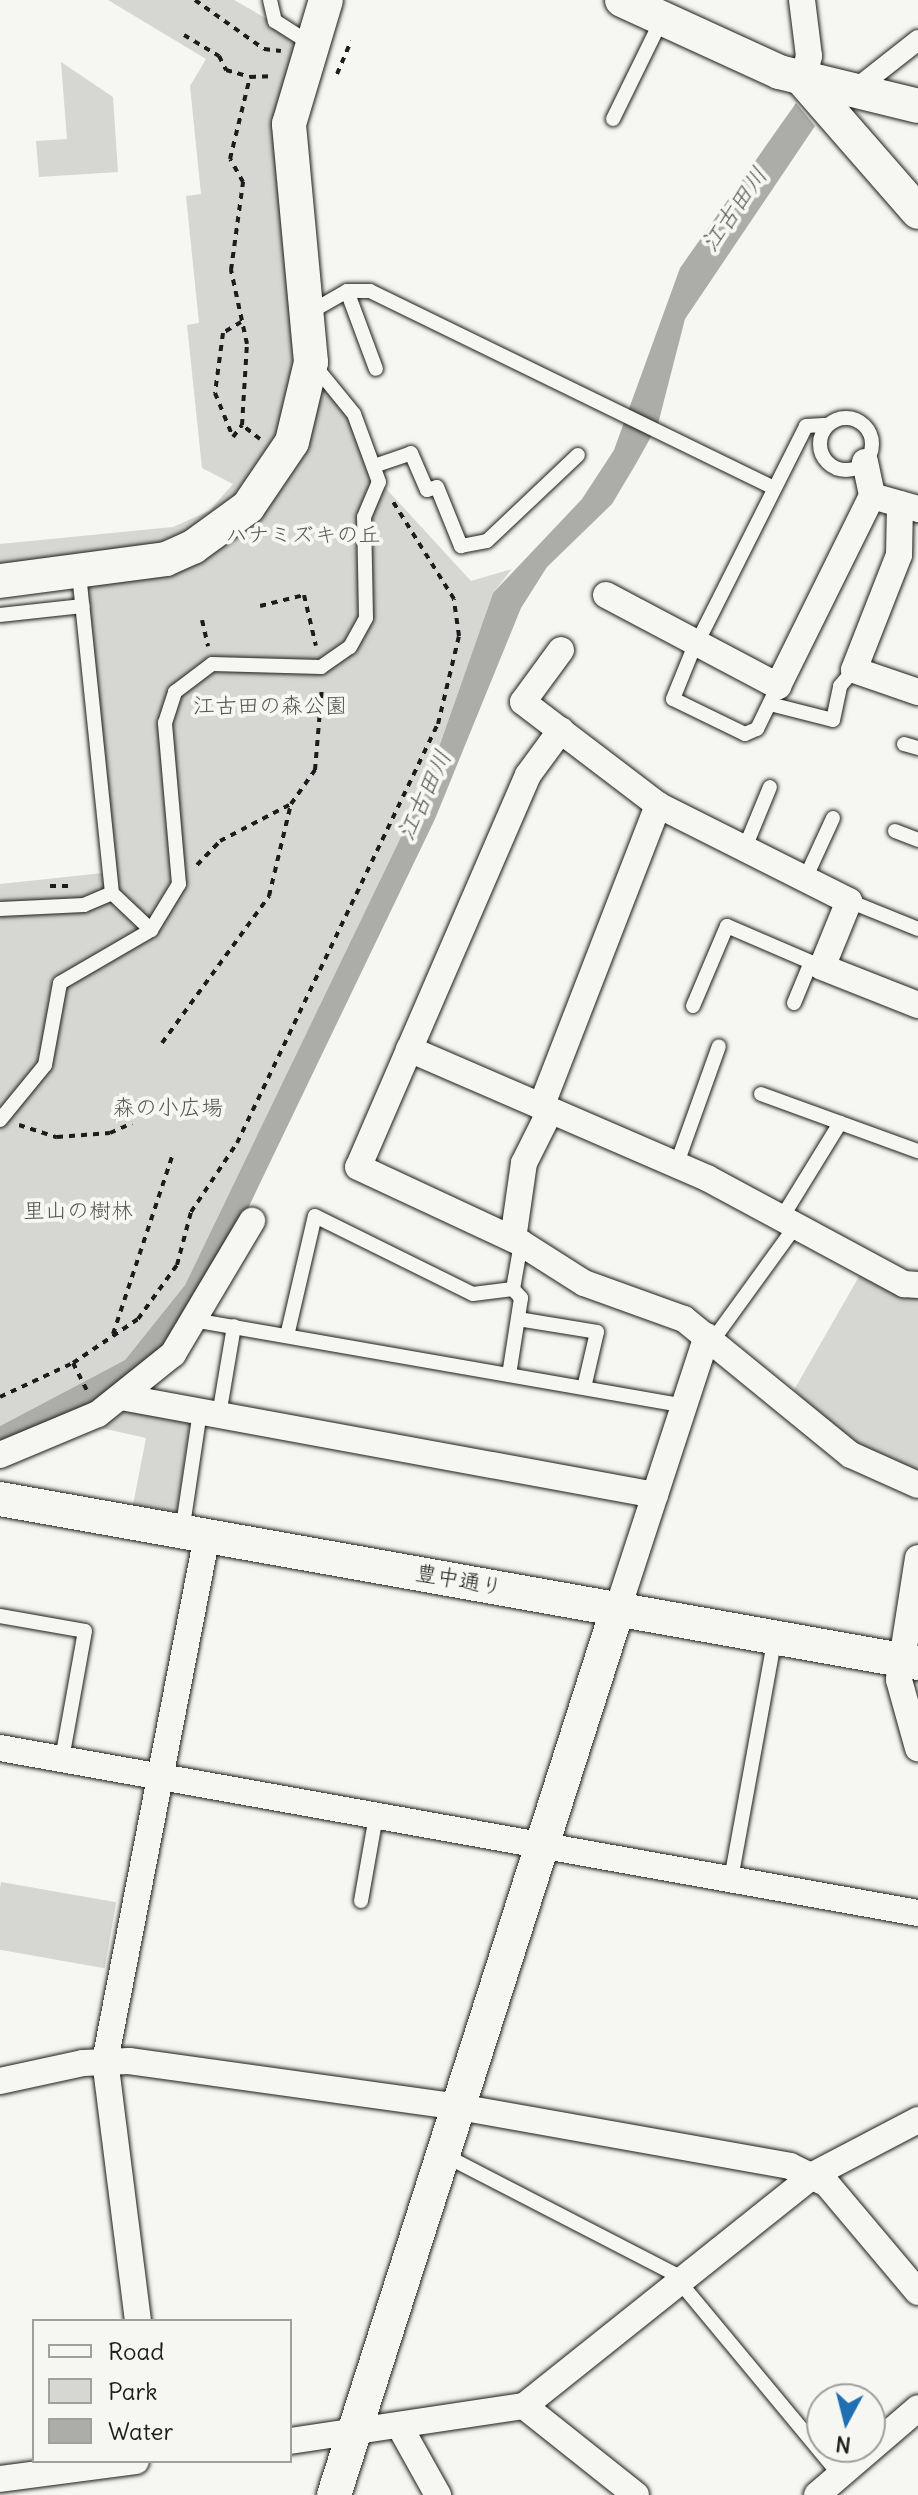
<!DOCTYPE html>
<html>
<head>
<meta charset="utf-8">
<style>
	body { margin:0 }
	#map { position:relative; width:918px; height:2495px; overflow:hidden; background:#f6f6f2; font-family:Delius,"Klee One",sans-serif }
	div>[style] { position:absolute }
	.green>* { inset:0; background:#d6d6d2; transform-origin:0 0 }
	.water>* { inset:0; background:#acaca9 }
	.path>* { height:4px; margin-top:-2px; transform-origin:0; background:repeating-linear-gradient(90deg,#1c1c1c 0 6px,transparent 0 12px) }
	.roads { filter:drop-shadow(0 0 2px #1c1c1c) drop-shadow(0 0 2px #1c1c1c) }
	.service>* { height:14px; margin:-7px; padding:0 7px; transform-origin:7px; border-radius:7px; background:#f6f6f2 }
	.service>.ring { margin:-7px; padding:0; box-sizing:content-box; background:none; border:14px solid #f6f6f2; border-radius:50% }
	.pedestrian>* { height:20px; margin:-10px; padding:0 10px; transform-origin:10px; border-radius:10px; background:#f6f6f2 }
	.minor>* { height:26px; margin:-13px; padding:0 13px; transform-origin:13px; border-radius:13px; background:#f6f6f2 }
	.tertiary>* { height:34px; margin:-17px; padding:0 17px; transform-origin:17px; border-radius:17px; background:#f6f6f2 }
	span { translate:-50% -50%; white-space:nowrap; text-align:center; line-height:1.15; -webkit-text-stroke:8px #f6f6f2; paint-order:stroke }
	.park-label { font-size:22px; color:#545453 }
	.street-label { font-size:22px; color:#1c1c1c }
	.water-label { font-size:24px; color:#565654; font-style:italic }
	.legend { position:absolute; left:32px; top:2319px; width:260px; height:144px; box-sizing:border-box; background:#f6f6f2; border:2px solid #9f9f9c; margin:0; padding:10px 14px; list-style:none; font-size:24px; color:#1c1c1c }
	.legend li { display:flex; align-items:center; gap:16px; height:40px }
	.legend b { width:40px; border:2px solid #9f9f9c }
	.north { position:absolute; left:806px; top:2383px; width:80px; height:80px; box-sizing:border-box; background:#f6f6f2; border:2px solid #9f9f9c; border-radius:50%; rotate:187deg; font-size:22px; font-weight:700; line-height:32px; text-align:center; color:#1c1c1c }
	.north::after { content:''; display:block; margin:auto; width:28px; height:36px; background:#1f6fb2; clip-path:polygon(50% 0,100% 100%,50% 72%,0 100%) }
</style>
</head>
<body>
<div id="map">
	<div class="green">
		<div style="clip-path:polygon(108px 0,234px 0,311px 44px,298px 85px,311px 362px,354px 414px,380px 482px,471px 581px,512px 569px,493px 593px,425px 787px,185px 1285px,125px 1360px,0 1426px,0 884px,103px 873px,79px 574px,0 581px,0 544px,173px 527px,209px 511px,233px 484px,202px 468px,187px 325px,199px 323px,186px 196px,201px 194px,190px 86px,206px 59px)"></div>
		<div style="clip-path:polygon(61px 62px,113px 97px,118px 172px,39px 177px,36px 141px,67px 139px)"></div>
		<div style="clip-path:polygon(861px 1273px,918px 1296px,918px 1472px,850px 1442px,794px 1390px)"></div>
		<div style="clip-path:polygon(124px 1411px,190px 1423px,177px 1512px,133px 1505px,146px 1438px,101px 1428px)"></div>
		<div style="left:1px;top:1882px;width:117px;height:67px;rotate:10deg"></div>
	</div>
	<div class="water">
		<div style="clip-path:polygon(796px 103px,815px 126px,685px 319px,658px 424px,637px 462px,612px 504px,547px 567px,521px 608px,435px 819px,227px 1252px,171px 1346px,79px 1414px,0 1448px,0 1426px,125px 1360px,185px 1285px,425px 787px,493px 593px,582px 499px,614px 450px,680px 268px)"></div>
	</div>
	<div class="path">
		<div style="left:195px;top:0;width:85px;rotate:35.4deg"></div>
		<div style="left:264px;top:49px;width:17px;rotate:7deg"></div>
		<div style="left:184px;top:35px;width:41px;rotate:31deg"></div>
		<div style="left:219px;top:56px;width:16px;rotate:63deg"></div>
		<div style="left:226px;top:70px;width:25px;rotate:16deg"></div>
		<div style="left:337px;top:74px;width:36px;rotate:-67deg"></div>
		<div style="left:241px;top:322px;width:21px;rotate:149deg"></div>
		<div style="left:223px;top:333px;width:61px;rotate:97.6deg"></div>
		<div style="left:215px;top:393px;width:48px;rotate:67.8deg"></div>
		<div style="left:233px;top:437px;width:15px;rotate:-53deg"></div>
		<div style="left:260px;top:439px;width:23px;rotate:-142deg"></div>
		<div style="left:242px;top:425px;width:81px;rotate:-86.5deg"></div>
		<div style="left:247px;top:344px;width:76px;rotate:-102.2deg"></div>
		<div style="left:231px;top:270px;width:89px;rotate:-82.2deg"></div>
		<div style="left:243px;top:182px;width:26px;rotate:-119deg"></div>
		<div style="left:230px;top:159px;width:84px;rotate:-76.3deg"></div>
		<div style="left:250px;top:77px;width:23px;rotate:-2deg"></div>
		<div style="left:260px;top:606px;width:45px;rotate:-14deg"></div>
		<div style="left:304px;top:595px;width:52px;rotate:76.8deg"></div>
		<div style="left:202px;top:620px;width:27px;rotate:77deg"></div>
		<div style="left:197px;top:865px;width:33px;rotate:-46deg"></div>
		<div style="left:220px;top:841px;width:80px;rotate:-27.5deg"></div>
		<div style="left:50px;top:886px;width:22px"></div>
		<div style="left:162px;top:1043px;width:182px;rotate:-53.9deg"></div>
		<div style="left:269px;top:896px;width:95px;rotate:-76.6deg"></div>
		<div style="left:291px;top:804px;width:42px;rotate:-54.8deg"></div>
		<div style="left:315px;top:770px;width:83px;rotate:-85.2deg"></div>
		<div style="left:19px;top:1125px;width:40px;rotate:18deg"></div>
		<div style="left:57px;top:1137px;width:53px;rotate:-4.3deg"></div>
		<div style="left:110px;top:1133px;width:24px;rotate:-24deg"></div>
		<div style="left:113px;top:1334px;width:187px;rotate:-71.6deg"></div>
		<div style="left:73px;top:1363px;width:34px;rotate:63deg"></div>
		<div style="left:0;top:1397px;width:81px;rotate:-25deg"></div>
		<div style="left:73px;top:1363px;width:78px;rotate:-34.1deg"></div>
		<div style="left:138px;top:1319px;width:67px;rotate:-54.2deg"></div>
		<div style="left:177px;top:1265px;width:55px;rotate:-75.2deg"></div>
		<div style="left:191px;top:1212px;width:83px;rotate:-56.3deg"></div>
		<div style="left:237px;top:1143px;width:465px;rotate:-64.4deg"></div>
		<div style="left:438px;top:724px;width:90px;rotate:-76.6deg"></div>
		<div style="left:459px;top:636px;width:37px;rotate:-98deg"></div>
		<div style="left:454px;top:599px;width:117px;rotate:-122.1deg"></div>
	</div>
	<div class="roads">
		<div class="service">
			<div style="left:270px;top:0;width:22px;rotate:77deg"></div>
			<div style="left:275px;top:21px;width:43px;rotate:32.6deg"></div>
			<div style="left:613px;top:119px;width:111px;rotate:-63.9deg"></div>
			<div style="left:347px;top:291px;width:83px;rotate:69.6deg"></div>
			<div style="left:307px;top:314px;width:46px;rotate:-29.9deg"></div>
			<div style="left:347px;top:291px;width:23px"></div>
			<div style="left:370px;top:291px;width:449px;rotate:26deg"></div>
			<div class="ring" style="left:820px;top:418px;width:38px;height:38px"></div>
			<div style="left:374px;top:466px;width:39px;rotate:-19deg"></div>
			<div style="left:411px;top:453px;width:40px;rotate:66.6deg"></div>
			<div style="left:427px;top:490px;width:10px;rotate:-17deg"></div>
			<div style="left:437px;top:487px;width:64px;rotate:67.9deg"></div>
			<div style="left:461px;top:546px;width:26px;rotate:-11deg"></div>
			<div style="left:487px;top:541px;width:125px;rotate:-43.4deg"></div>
			<div style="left:0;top:615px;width:83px;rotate:-6.2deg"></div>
			<div style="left:699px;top:639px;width:238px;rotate:-63.3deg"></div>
			<div style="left:806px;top:426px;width:22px;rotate:-3deg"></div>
			<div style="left:694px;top:647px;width:56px;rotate:112deg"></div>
			<div style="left:673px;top:699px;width:80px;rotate:25.9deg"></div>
			<div style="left:745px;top:734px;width:13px;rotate:-23deg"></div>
			<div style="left:757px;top:729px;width:48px;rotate:-64deg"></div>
			<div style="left:770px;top:704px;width:65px;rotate:14.3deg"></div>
			<div style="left:833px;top:720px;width:35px;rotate:-78deg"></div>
			<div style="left:840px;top:686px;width:21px;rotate:-49deg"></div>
			<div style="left:904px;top:744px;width:15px;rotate:16deg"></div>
			<div style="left:895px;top:831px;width:25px;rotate:21deg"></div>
			<div style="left:744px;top:850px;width:68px;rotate:-67.6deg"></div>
			<div style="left:805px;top:879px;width:67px;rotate:-65.3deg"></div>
			<div style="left:112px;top:893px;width:54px;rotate:43.5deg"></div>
			<div style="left:849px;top:901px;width:74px;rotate:22.1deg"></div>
			<div style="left:0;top:909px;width:84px;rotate:-2.7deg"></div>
			<div style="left:84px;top:905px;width:30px;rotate:-23deg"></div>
			<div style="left:112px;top:893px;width:322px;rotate:-95.9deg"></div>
			<div style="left:794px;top:1003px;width:44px;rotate:-67.5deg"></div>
			<div style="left:693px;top:1006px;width:87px;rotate:-67deg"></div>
			<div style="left:727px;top:926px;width:103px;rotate:23.3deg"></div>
			<div style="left:761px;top:1094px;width:167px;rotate:20deg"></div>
			<div style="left:0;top:1120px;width:71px;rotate:-50.7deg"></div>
			<div style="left:45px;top:1065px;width:83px;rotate:-79.6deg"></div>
			<div style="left:60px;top:983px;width:105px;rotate:-30.2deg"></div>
			<div style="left:151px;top:930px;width:54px;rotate:-58.7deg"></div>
			<div style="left:179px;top:884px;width:162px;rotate:-95deg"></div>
			<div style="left:165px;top:723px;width:33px;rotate:-72deg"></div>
			<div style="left:175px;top:692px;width:46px;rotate:-37.1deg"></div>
			<div style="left:212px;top:664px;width:109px;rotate:1.6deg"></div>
			<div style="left:321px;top:667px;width:35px;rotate:-35deg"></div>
			<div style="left:350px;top:647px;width:33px;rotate:-61deg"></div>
			<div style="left:366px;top:618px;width:101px;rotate:-91.1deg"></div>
			<div style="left:364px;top:517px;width:38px;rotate:-67deg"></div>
			<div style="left:379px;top:482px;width:72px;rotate:-110.2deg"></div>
			<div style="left:354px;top:414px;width:63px;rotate:-129.2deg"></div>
			<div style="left:676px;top:1166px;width:127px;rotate:-70.3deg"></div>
			<div style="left:781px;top:1219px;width:113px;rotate:-58.4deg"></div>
			<div style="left:518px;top:1319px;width:80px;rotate:9.3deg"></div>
			<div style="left:597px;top:1332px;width:57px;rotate:103.1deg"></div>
			<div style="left:199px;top:1321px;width:492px;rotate:9.9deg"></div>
			<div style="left:287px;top:1336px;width:123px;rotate:-76.9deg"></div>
			<div style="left:315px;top:1216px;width:176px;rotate:26.3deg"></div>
			<div style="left:473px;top:1294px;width:40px;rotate:-7.1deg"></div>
			<div style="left:513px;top:1289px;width:47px;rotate:-80.1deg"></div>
			<div style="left:713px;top:1340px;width:138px;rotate:-54.1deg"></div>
			<div style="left:509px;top:1375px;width:78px;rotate:-81.1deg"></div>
			<div style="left:521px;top:1298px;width:12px;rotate:-132deg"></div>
			<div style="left:219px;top:1415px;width:90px;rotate:-80.4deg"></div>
			<div style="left:182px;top:1532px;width:121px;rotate:-81.5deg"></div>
			<div style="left:0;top:1616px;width:86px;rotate:10deg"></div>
			<div style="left:85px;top:1631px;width:130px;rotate:100.2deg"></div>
			<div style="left:731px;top:1879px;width:246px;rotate:-79.7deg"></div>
			<div style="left:361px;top:1901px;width:86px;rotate:-80deg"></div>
			<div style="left:444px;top:2155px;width:268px;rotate:27.3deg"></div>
			<div style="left:678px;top:2280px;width:254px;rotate:50.3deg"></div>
		</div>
		<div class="pedestrian">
			<div style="left:852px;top:92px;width:84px;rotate:-38.2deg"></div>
		</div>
		<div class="minor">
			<div style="left:802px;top:0;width:56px;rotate:82.9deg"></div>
			<div style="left:809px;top:56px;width:25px;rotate:104deg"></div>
			<div style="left:865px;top:462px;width:35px;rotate:78deg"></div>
			<div style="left:872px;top:496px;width:48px;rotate:15.8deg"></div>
			<div style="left:900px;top:504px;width:51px;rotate:91.1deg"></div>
			<div style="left:899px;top:555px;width:123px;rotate:111.4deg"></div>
			<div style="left:854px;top:670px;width:68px;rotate:19deg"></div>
			<div style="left:606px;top:595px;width:195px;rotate:27.9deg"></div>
			<div style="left:778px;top:686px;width:212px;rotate:-63.7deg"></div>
			<div style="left:561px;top:650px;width:64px;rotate:126.2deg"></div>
			<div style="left:523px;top:702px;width:170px;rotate:37.3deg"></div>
			<div style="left:658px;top:805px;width:214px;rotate:26.7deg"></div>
			<div style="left:849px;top:901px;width:71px;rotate:112.2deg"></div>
			<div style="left:822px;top:967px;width:103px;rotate:21.6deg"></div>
			<div style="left:561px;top:730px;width:56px;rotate:126.3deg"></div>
			<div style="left:528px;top:775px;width:427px;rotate:113.4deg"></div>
			<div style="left:358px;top:1167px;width:180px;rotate:25deg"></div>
			<div style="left:521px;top:1243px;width:75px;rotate:32.4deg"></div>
			<div style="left:584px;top:1283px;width:106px;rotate:19.8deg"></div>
			<div style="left:684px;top:1319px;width:215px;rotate:39.2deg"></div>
			<div style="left:851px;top:1455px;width:73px;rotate:24.1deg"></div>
			<div style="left:409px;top:1049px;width:325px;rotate:23.4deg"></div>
			<div style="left:707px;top:1178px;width:224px;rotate:28.3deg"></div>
			<div style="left:904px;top:1284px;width:14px;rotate:4deg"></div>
			<div style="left:541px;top:1107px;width:324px;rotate:-68.8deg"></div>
			<div style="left:513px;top:1239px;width:77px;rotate:-81.8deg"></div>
			<div style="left:524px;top:1163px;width:58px;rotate:-63.4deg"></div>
			<div style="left:121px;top:1397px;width:543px;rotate:10.4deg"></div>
			<div style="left:0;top:1455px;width:106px;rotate:-22.7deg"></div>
			<div style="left:98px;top:1414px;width:96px;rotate:-38.7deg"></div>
			<div style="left:173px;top:1354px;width:155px;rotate:-59.3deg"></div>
			<div style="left:918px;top:1558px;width:123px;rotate:98.9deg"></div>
			<div style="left:899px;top:1680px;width:71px;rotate:74.4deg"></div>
			<div style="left:618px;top:1608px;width:286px;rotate:-71.9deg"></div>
			<div style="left:0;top:1748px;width:933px;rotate:10.19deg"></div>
			<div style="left:0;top:2081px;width:85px;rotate:-12.2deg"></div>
			<div style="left:83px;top:2063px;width:46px;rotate:-2.5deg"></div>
			<div style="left:129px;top:2061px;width:333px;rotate:7.9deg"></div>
			<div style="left:459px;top:2107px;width:336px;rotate:10.1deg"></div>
			<div style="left:790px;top:2166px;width:41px;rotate:25.9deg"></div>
			<div style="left:827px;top:2184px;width:141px;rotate:49.9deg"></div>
			<div style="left:138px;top:2321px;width:262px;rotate:-97.2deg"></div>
			<div style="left:105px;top:2061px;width:535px;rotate:-79.01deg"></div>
			<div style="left:524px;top:2406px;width:143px;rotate:38.5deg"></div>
			<div style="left:400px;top:2427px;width:78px;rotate:60.8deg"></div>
			<div style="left:290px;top:2441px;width:237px;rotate:-8.5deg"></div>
			<div style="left:524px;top:2406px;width:370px;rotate:-38.6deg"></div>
			<div style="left:813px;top:2175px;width:119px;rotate:-27.6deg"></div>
			<div style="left:0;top:2479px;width:137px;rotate:-7.5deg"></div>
			<div style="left:817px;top:2495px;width:133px;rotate:-40.7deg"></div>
		</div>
		<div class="tertiary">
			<div style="left:622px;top:0;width:173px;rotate:24.6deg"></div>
			<div style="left:779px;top:72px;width:143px;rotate:13.7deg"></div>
			<div style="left:803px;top:80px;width:175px;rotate:48.9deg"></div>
			<div style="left:0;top:581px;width:167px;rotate:-7.5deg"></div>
			<div style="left:166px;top:559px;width:30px;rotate:-24deg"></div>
			<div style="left:193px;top:547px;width:68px;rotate:-36deg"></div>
			<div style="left:248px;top:507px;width:78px;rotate:-55.9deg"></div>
			<div style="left:292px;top:442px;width:82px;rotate:-76.6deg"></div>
			<div style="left:311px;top:362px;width:239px;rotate:-95.3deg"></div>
			<div style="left:289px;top:124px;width:129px;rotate:-73.4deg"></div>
			<div style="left:0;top:1499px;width:933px;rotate:10.13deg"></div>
			<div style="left:334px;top:2495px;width:931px;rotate:-72.25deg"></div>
		</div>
	</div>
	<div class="park-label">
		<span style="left:303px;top:535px">ハナミズキの丘</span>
		<span style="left:270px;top:706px">江古田の森公園</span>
		<span style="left:168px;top:1108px">森の小広場</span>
		<span style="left:78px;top:1211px">里山の樹林</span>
	</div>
	<div class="street-label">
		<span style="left:459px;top:1580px;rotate:10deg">豊中通り</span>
	</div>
	<div class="water-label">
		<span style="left:734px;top:209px;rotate:-55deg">江古田川</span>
		<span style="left:424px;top:795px;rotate:-65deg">江古田川</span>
	</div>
	<ul class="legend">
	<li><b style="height:10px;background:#f6f6f2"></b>Road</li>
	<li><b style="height:22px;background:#d6d6d2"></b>Park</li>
	<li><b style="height:22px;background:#acaca9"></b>Water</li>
	</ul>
	<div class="north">N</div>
</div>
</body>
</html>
